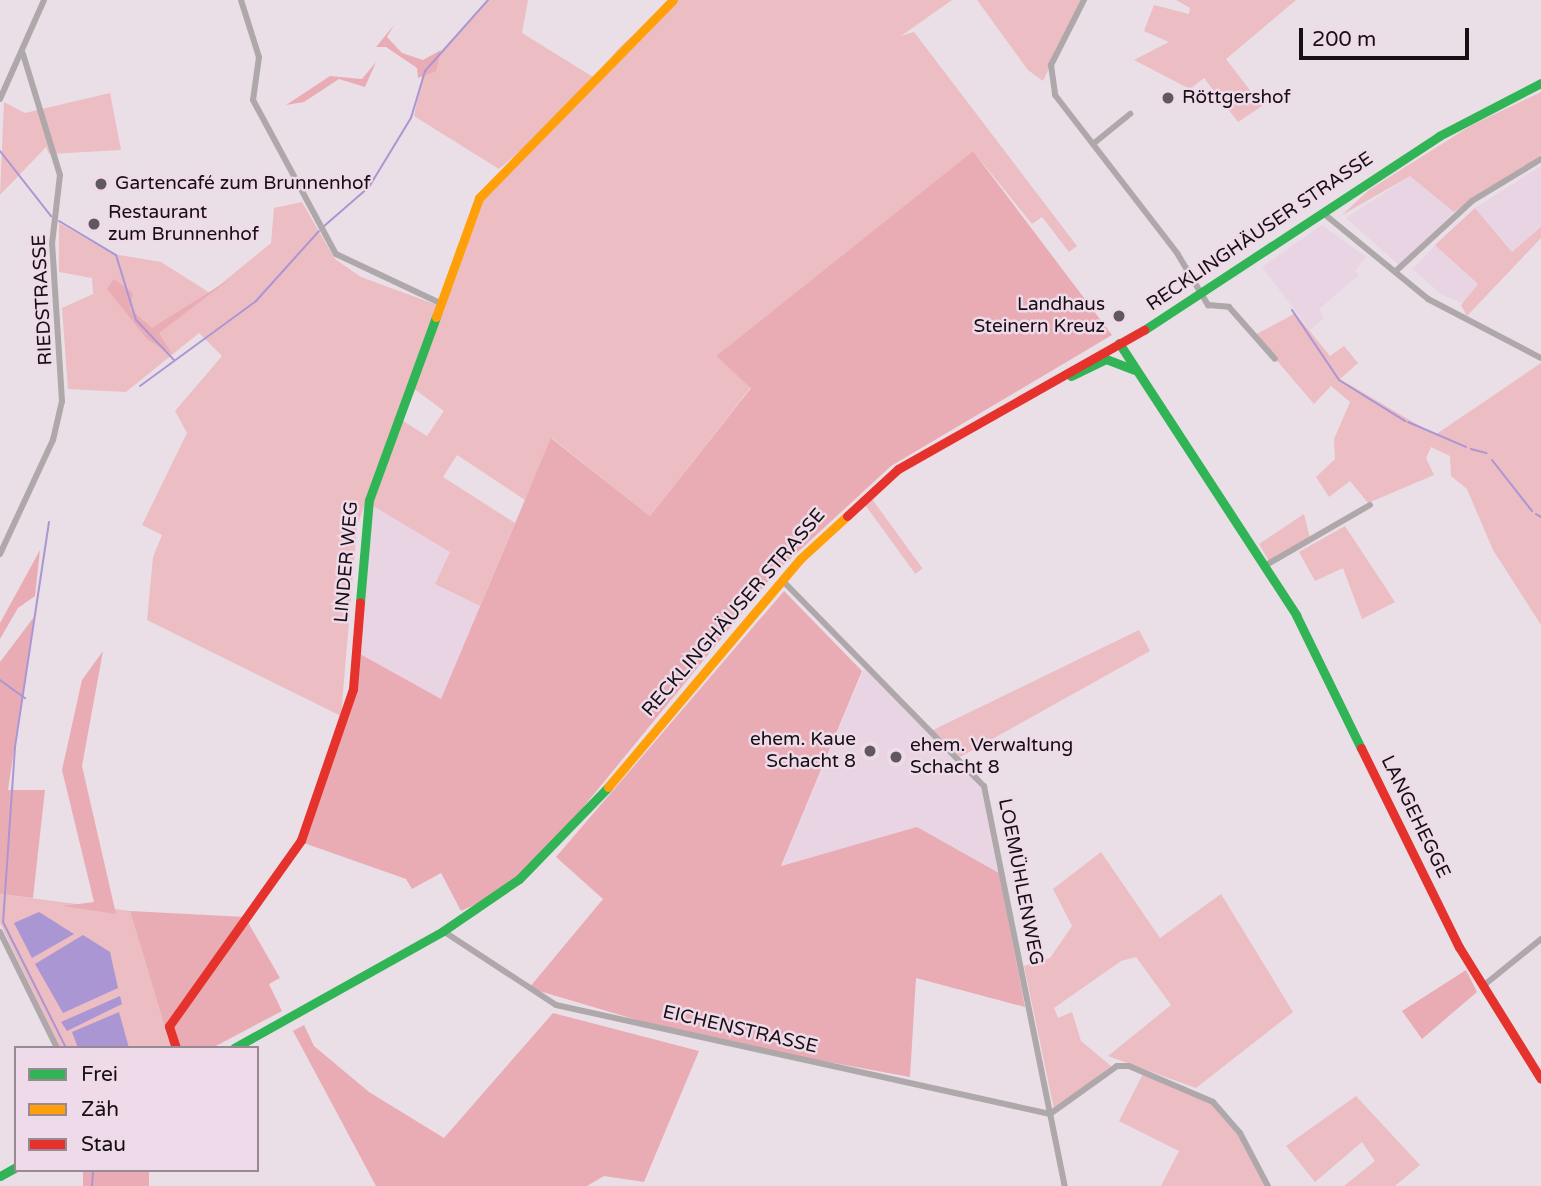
<!DOCTYPE html>
<html>
<head>
<meta charset="utf-8">
<style>
	body { margin:0 }
	#map { position:relative; width:1541px; height:1186px; overflow:hidden; background:#eadfe7; font-family:"Varela Round",sans-serif }
	div>[style] { position:absolute }
	.built>* { inset:0; background:#e8d4e2 }
	.green>* { inset:0; background:#ecbdc3; transform-origin:0 0 }
	.forest>* { inset:0; background:#eaacb4; transform-origin:0 0 }
	.water>* { inset:0; background:#aa96d3 }
	.stream>* { height:2px; margin:-1px; padding:0 1px; transform-origin:1px; border-radius:1px; background:#aa96d3 }
	.street>* { height:6px; margin:-3px; padding:0 3px; transform-origin:3px; border-radius:3px; background:#aea8ab }
	.fast>* { height:9px; margin:-4.5px; padding:0 4.5px; transform-origin:4.5px; border-radius:4.5px; background:#30b455 }
	.slow>* { height:9px; margin:-4.5px; padding:0 4.5px; transform-origin:4.5px; border-radius:4.5px; background:#ff9f0a }
	.jam>* { height:9px; margin:-4.5px; padding:0 4.5px; transform-origin:4.5px; border-radius:4.5px; background:#e5322d }
	.dots>* { width:19px; height:19px; translate:-50% -50%; box-sizing:border-box; border:4px solid #efdae9; border-radius:50% }
	span { translate:-50% -50%; white-space:nowrap; text-align:center; line-height:1.15; -webkit-text-stroke:5px #efdae9; paint-order:stroke }
	.poi-label { font-size:19px; color:#160f14 }
	.left { translate:0 -50%; text-align:left }
	.right { translate:-100% -50%; text-align:right }
	.street-label { font-size:19px; color:#160f14 }
	.legend { position:absolute; left:14px; top:1046px; width:245px; height:126px; box-sizing:border-box; background:#efdae9; border:2px solid #988994; margin:0; padding:9px 12px; list-style:none; font-size:21px; color:#160f14 }
	.legend li { display:flex; align-items:center; gap:14px; height:35px }
	.legend b { width:35px; border:2px solid #988994 }
	.scale { position:absolute; left:1299px; top:28px; width:170px; height:32px; box-sizing:border-box; border:4px solid #160f14; border-top:0; padding-left:9px; font-size:21px; line-height:24px; white-space:nowrap; color:#160f14; -webkit-text-stroke:5px #efdae9; paint-order:stroke }
</style>
</head>
<body>
<div id="map">
	<div class="built">
		<div style="clip-path:polygon(1541px 166px,1541px 227px,1513px 252px,1475px 208px)"></div>
		<div style="clip-path:polygon(1410px 176px,1454px 212px,1399px 265px,1346px 218px)"></div>
		<div style="clip-path:polygon(1322px 225px,1366px 257px,1355px 271px,1359px 275px,1319px 309px,1324px 318px,1310px 330px,1262px 267px)"></div>
		<div style="clip-path:polygon(1435px 245px,1478px 284px,1462px 303px,1442px 295px,1413px 269px)"></div>
		<div style="clip-path:polygon(369px 504px,450px 552px,435px 584px,480px 606px,441px 700px,360px 654px)"></div>
		<div style="clip-path:polygon(864px 669px,981px 788px,998px 872px,918px 828px,782px 865px)"></div>
	</div>
	<div class="green">
		<div style="clip-path:polygon(evenodd,488px 0,528px 0,522px 33px,593px 77px,568px 108px,620px 47px,673px 0,952px 0,901px 36px,914px 32px,1077px 246px,1069px 252px,1042px 217px,1032px 224px,973px 151px,716px 356px,751px 387px,650px 516px,552px 438px,525px 500px,457px 455px,443px 477px,515px 523px,480px 606px,435px 584px,450px 552px,368px 503px,378px 469px,357px 526px,341px 716px,147px 620px,153px 557px,162px 535px,142px 525px,187px 433px,175px 411px,222px 356px,199px 333px,126px 392px,68px 389px,62px 308px,93px 294px,92px 278px,59px 272px,59px 223px,113px 254px,161px 262px,210px 293px,271px 243px,274px 208px,302px 202px,335px 259px,361px 277px,437px 305px,481px 194px,559px 117px,499px 169px,414px 116px,423px 74px,488px 0,409px 385px,444px 411px,427px 436px,397px 417px,409px 385px)"></div>
		<div style="clip-path:polygon(977px 0,1081px 0,1043px 81px,1028px 70px)"></div>
		<div style="clip-path:polygon(1176px 0,1296px 0,1226px 59px,1262px 106px,1238px 122px,1204px 78px,1190px 89px,1134px 60px,1169px 42px,1144px 31px,1154px 5px,1189px 14px,1190px 8px)"></div>
		<div style="clip-path:polygon(1541px 92px,1541px 155px,1454px 212px,1410px 176px,1342px 215px,1369px 190px,1472px 125px)"></div>
		<div style="clip-path:polygon(110px 93px,121px 150px,49px 154px,46px 147px,0 195px,4px 102px,25px 113px)"></div>
		<div style="clip-path:polygon(1475px 208px,1512px 252px,1541px 227px,1541px 238px,1467px 316px,1461px 305px,1478px 284px,1435px 245px)"></div>
		<div style="clip-path:polygon(1290px 307px,1330px 356px,1344px 346px,1358px 363px,1340px 379px,1435px 435px,1541px 363px,1541px 625px,1493px 550px,1467px 489px,1451px 476px,1450px 456px,1431px 447px,1426px 458px,1434px 475px,1368px 503px,1350px 481px,1329px 497px,1316px 477px,1335px 459px,1334px 439px,1350px 402px,1331px 386px,1314px 404px,1255px 335px,1294px 314px)"></div>
		<div style="left:872px;top:499px;width:86px;height:9px;rotate:54deg"></div>
		<div style="clip-path:polygon(1304px 514px,1311px 542px,1269px 561px,1259px 544px)"></div>
		<div style="clip-path:polygon(1345px 526px,1395px 602px,1362px 619px,1343px 568px,1315px 581px,1299px 552px)"></div>
		<div style="clip-path:polygon(1139px 630px,1150px 651px,960px 757px,933px 730px)"></div>
		<div style="clip-path:polygon(1101px 852px,1160px 938px,1221px 894px,1293px 1012px,1196px 1088px,1108px 1056px,1171px 1005px,1136px 957px,1121px 961px,1054px 1008px,1058px 1018px,1072px 1012px,1081px 1041px,1111px 1066px,1054px 1109px,1024px 966px,1050px 958px,1072px 926px,1053px 889px)"></div>
		<div style="clip-path:polygon(0 894px,130px 911px,171px 1048px,60px 1048px,0 923px)"></div>
		<div style="clip-path:polygon(1144px 1072px,1213px 1102px,1240px 1133px,1268px 1186px,1161px 1186px,1179px 1151px,1119px 1121px)"></div>
		<div style="clip-path:polygon(1356px 1096px,1420px 1165px,1395px 1186px,1344px 1186px,1375px 1161px,1362px 1142px,1315px 1182px,1286px 1146px)"></div>
	</div>
	<div class="forest">
		<div style="clip-path:polygon(394px 25px,387px 37px,402px 53px,423px 60px,441px 50px,436px 71px,418px 78px,417px 68px,386px 47px,376px 47px)"></div>
		<div style="clip-path:polygon(376px 62px,365px 87px,339px 79px,304px 102px,286px 105px,330px 76px,362px 79px)"></div>
		<div style="clip-path:polygon(973px 151px,1112px 335px,891px 466px,775px 573px,549px 849px,491px 897px,461px 911px,441px 873px,412px 889px,406px 879px,301px 842px,360px 654px,441px 699px,551px 438px,650px 516px,751px 388px,716px 356px)"></div>
		<div style="clip-path:polygon(114px 279px,133px 293px,130px 309px,152px 328px,230px 279px,159px 333px,172px 354px,147px 339px,107px 289px)"></div>
		<div style="clip-path:polygon(40px 550px,35px 596px,18px 608px,0 639px,0 623px)"></div>
		<div style="clip-path:polygon(784px 591px,862px 671px,781px 866px,917px 827px,999px 873px,1025px 1007px,916px 978px,910px 1077px,698px 1038px,529px 988px,603px 899px,556px 857px)"></div>
		<div style="clip-path:polygon(34px 617px,8px 790px,45px 790px,33px 898px,0 894px,0 662px)"></div>
		<div style="clip-path:polygon(103px 651px,82px 766px,116px 914px,63px 906px,94px 902px,62px 770px,82px 680px)"></div>
		<div style="clip-path:polygon(130px 911px,245px 917px,280px 978px,269px 984px,282px 1011px,212px 1048px,171px 1048px)"></div>
		<div style="clip-path:polygon(1466px 970px,1477px 992px,1422px 1039px,1402px 1011px)"></div>
		<div style="clip-path:polygon(553px 1013px,699px 1051px,644px 1182px,604px 1176px,587px 1186px,376px 1186px,293px 1031px,304px 1025px,314px 1046px,369px 1092px,444px 1138px)"></div>
		<div style="left:83px;top:1170px;width:66px;height:16px"></div>
	</div>
	<div class="water">
		<div style="clip-path:polygon(39px 912px,74px 934px,32px 958px,14px 923px)"></div>
		<div style="clip-path:polygon(83px 935px,110px 952px,118px 988px,63px 1013px,35px 964px)"></div>
		<div style="clip-path:polygon(120px 996px,122px 1004px,67px 1031px,61px 1022px)"></div>
		<div style="clip-path:polygon(119px 1012px,129px 1048px,78px 1048px,72px 1032px)"></div>
	</div>
	<div class="stream">
		<div style="left:0;top:151px;width:83px;rotate:51.9deg"></div>
		<div style="left:59px;top:221px;width:66px;rotate:30.8deg"></div>
		<div style="left:116px;top:255px;width:68px;rotate:72.9deg"></div>
		<div style="left:136px;top:320px;width:55px;rotate:46.5deg"></div>
		<div style="left:323px;top:227px;width:61px;rotate:-41deg"></div>
		<div style="left:369px;top:187px;width:81px;rotate:-58.7deg"></div>
		<div style="left:411px;top:118px;width:49px;rotate:-73.4deg"></div>
		<div style="left:425px;top:71px;width:95px;rotate:-48.4deg"></div>
		<div style="left:1292px;top:310px;width:84px;rotate:56.1deg"></div>
		<div style="left:1339px;top:380px;width:78px;rotate:31.8deg"></div>
		<div style="left:140px;top:386px;width:144px;rotate:-36.2deg"></div>
		<div style="left:256px;top:301px;width:94px;rotate:-48deg"></div>
		<div style="left:1408px;top:422px;width:63px;rotate:23.3deg"></div>
		<div style="left:1471px;top:449px;width:16px;rotate:15deg"></div>
		<div style="left:1492px;top:460px;width:65px;rotate:51.9deg"></div>
		<div style="left:1536px;top:514px;width:6px;rotate:31deg"></div>
		<div style="left:49px;top:522px;width:228px;rotate:98.6deg"></div>
		<div style="left:15px;top:747px;width:175px;rotate:93.9deg"></div>
		<div style="left:3px;top:922px;width:141px;rotate:63.4deg"></div>
		<div style="left:0;top:680px;width:31px;rotate:36deg"></div>
		<div style="left:92px;top:1186px;width:16px;rotate:-86deg"></div>
	</div>
	<div class="street">
		<div style="left:241px;top:0;width:60px;rotate:72.5deg"></div>
		<div style="left:259px;top:57px;width:43px;rotate:97.9deg"></div>
		<div style="left:253px;top:100px;width:175px;rotate:61.7deg"></div>
		<div style="left:336px;top:254px;width:115px;rotate:25.2deg"></div>
		<div style="left:1084px;top:0;width:73px;rotate:116.9deg"></div>
		<div style="left:1051px;top:65px;width:30px;rotate:82deg"></div>
		<div style="left:1055px;top:95px;width:200px;rotate:52.3deg"></div>
		<div style="left:1177px;top:253px;width:61px;rotate:59.2deg"></div>
		<div style="left:1208px;top:305px;width:21px;rotate:5deg"></div>
		<div style="left:1229px;top:307px;width:69px;rotate:48.5deg"></div>
		<div style="left:0;top:99px;width:108px;rotate:-66deg"></div>
		<div style="left:1093px;top:144px;width:48px;rotate:-39deg"></div>
		<div style="left:1323px;top:213px;width:136px;rotate:39.3deg"></div>
		<div style="left:1428px;top:299px;width:127px;rotate:27.6deg"></div>
		<div style="left:1397px;top:270px;width:102px;rotate:-42.6deg"></div>
		<div style="left:1472px;top:201px;width:81px;rotate:-31.3deg"></div>
		<div style="left:0;top:554px;width:126px;rotate:-65.1deg"></div>
		<div style="left:53px;top:440px;width:40px;rotate:-77deg"></div>
		<div style="left:62px;top:401px;width:157px;rotate:-93.6deg"></div>
		<div style="left:52px;top:244px;width:69px;rotate:-83.4deg"></div>
		<div style="left:60px;top:175px;width:127px;rotate:-107deg"></div>
		<div style="left:1266px;top:565px;width:120px;rotate:-30deg"></div>
		<div style="left:782px;top:580px;width:289px;rotate:45.6deg"></div>
		<div style="left:984px;top:786px;width:408px;rotate:78.6deg"></div>
		<div style="left:443px;top:931px;width:135px;rotate:33.2deg"></div>
		<div style="left:556px;top:1005px;width:506px;rotate:12.44deg"></div>
		<div style="left:1050px;top:1114px;width:82px;rotate:-35.6deg"></div>
		<div style="left:1117px;top:1066px;width:12px"></div>
		<div style="left:1129px;top:1066px;width:91px;rotate:23.2deg"></div>
		<div style="left:1213px;top:1102px;width:41px;rotate:48.9deg"></div>
		<div style="left:1240px;top:1133px;width:60px;rotate:62.2deg"></div>
		<div style="left:0;top:932px;width:129px;rotate:63.8deg"></div>
		<div style="left:1483px;top:986px;width:75px;rotate:-39deg"></div>
	</div>
	<div class="fast">
		<div style="left:1144px;top:330px;width:353px;rotate:-33.3deg"></div>
		<div style="left:1439px;top:136px;width:115px;rotate:-27.5deg"></div>
		<div style="left:1119px;top:343px;width:325px;rotate:56.9deg"></div>
		<div style="left:1296px;top:615px;width:148px;rotate:64deg"></div>
		<div style="left:1071px;top:376px;width:39px;rotate:-26deg"></div>
		<div style="left:1106px;top:359px;width:30px;rotate:21deg"></div>
		<div style="left:360px;top:602px;width:102px;rotate:-85deg"></div>
		<div style="left:369px;top:500px;width:195px;rotate:-69.9deg"></div>
		<div style="left:234px;top:1048px;width:240px;rotate:-29.2deg"></div>
		<div style="left:443px;top:931px;width:92px;rotate:-34.4deg"></div>
		<div style="left:519px;top:879px;width:128px;rotate:-45.9deg"></div>
		<div style="left:0;top:1176px;width:18px;rotate:-29deg"></div>
	</div>
	<div class="slow">
		<div style="left:436px;top:317px;width:127px;rotate:-70.1deg"></div>
		<div style="left:479px;top:198px;width:277px;rotate:-45.6deg"></div>
		<div style="left:608px;top:787px;width:298px;rotate:-49.9deg"></div>
		<div style="left:800px;top:559px;width:64px;rotate:-42.5deg"></div>
	</div>
	<div class="jam">
		<div style="left:847px;top:516px;width:69px;rotate:-42.7deg"></div>
		<div style="left:898px;top:469px;width:283px;rotate:-29.5deg"></div>
		<div style="left:1361px;top:748px;width:222px;rotate:63.8deg"></div>
		<div style="left:1459px;top:947px;width:155px;rotate:58.2deg"></div>
		<div style="left:176px;top:1048px;width:23px;rotate:-108deg"></div>
		<div style="left:169px;top:1026px;width:228px;rotate:-54.6deg"></div>
		<div style="left:301px;top:840px;width:160px;rotate:-71deg"></div>
		<div style="left:353px;top:689px;width:87px;rotate:-85.4deg"></div>
	</div>
	<div class="dots">
		<div style="left:1168px;top:98px;background:#60585e"></div>
		<div style="left:101px;top:184px;background:#60585e"></div>
		<div style="left:94px;top:224px;background:#60585e"></div>
		<div style="left:1119px;top:316px;background:#60585e"></div>
		<div style="left:870px;top:751px;background:#60585e"></div>
		<div style="left:896px;top:757px;background:#60585e"></div>
	</div>
	<div class="poi-label">
		<span class="left" style="left:1182px;top:98px">Röttgershof</span>
		<span class="left" style="left:115px;top:184px">Gartencafé zum Brunnenhof</span>
		<span class="left" style="left:108px;top:224px">Restaurant<br>zum Brunnenhof</span>
		<span class="right" style="left:1105px;top:316px">Landhaus<br>Steinern Kreuz</span>
		<span class="right" style="left:856px;top:751px">ehem. Kaue<br>Schacht 8</span>
		<span class="left" style="left:910px;top:757px">ehem. Verwaltung<br>Schacht 8</span>
	</div>
	<div class="street-label">
		<span style="left:1260px;top:232px;rotate:-34deg">RECKLINGHÄUSER STRASSE</span>
		<span style="left:43px;top:300px;rotate:-93deg">RIEDSTRASSE</span>
		<span style="left:347px;top:562px;rotate:-85deg">LINDER WEG</span>
		<span style="left:734px;top:613px;rotate:-49deg">RECKLINGHÄUSER STRASSE</span>
		<span style="left:1415px;top:817px;rotate:64deg">LANGEHEGGE</span>
		<span style="left:1020px;top:882px;rotate:79deg">LOEMÜHLENWEG</span>
		<span style="left:740px;top:1030px;rotate:13deg">EICHENSTRASSE</span>
	</div>
	<ul class="legend">
	<li><b style="height:9px;background:#30b455"></b>Frei</li>
	<li><b style="height:9px;background:#ff9f0a"></b>Zäh</li>
	<li><b style="height:9px;background:#e5322d"></b>Stau</li>
	</ul>
	<div class="scale">200 m</div>
</div>
</body>
</html>
